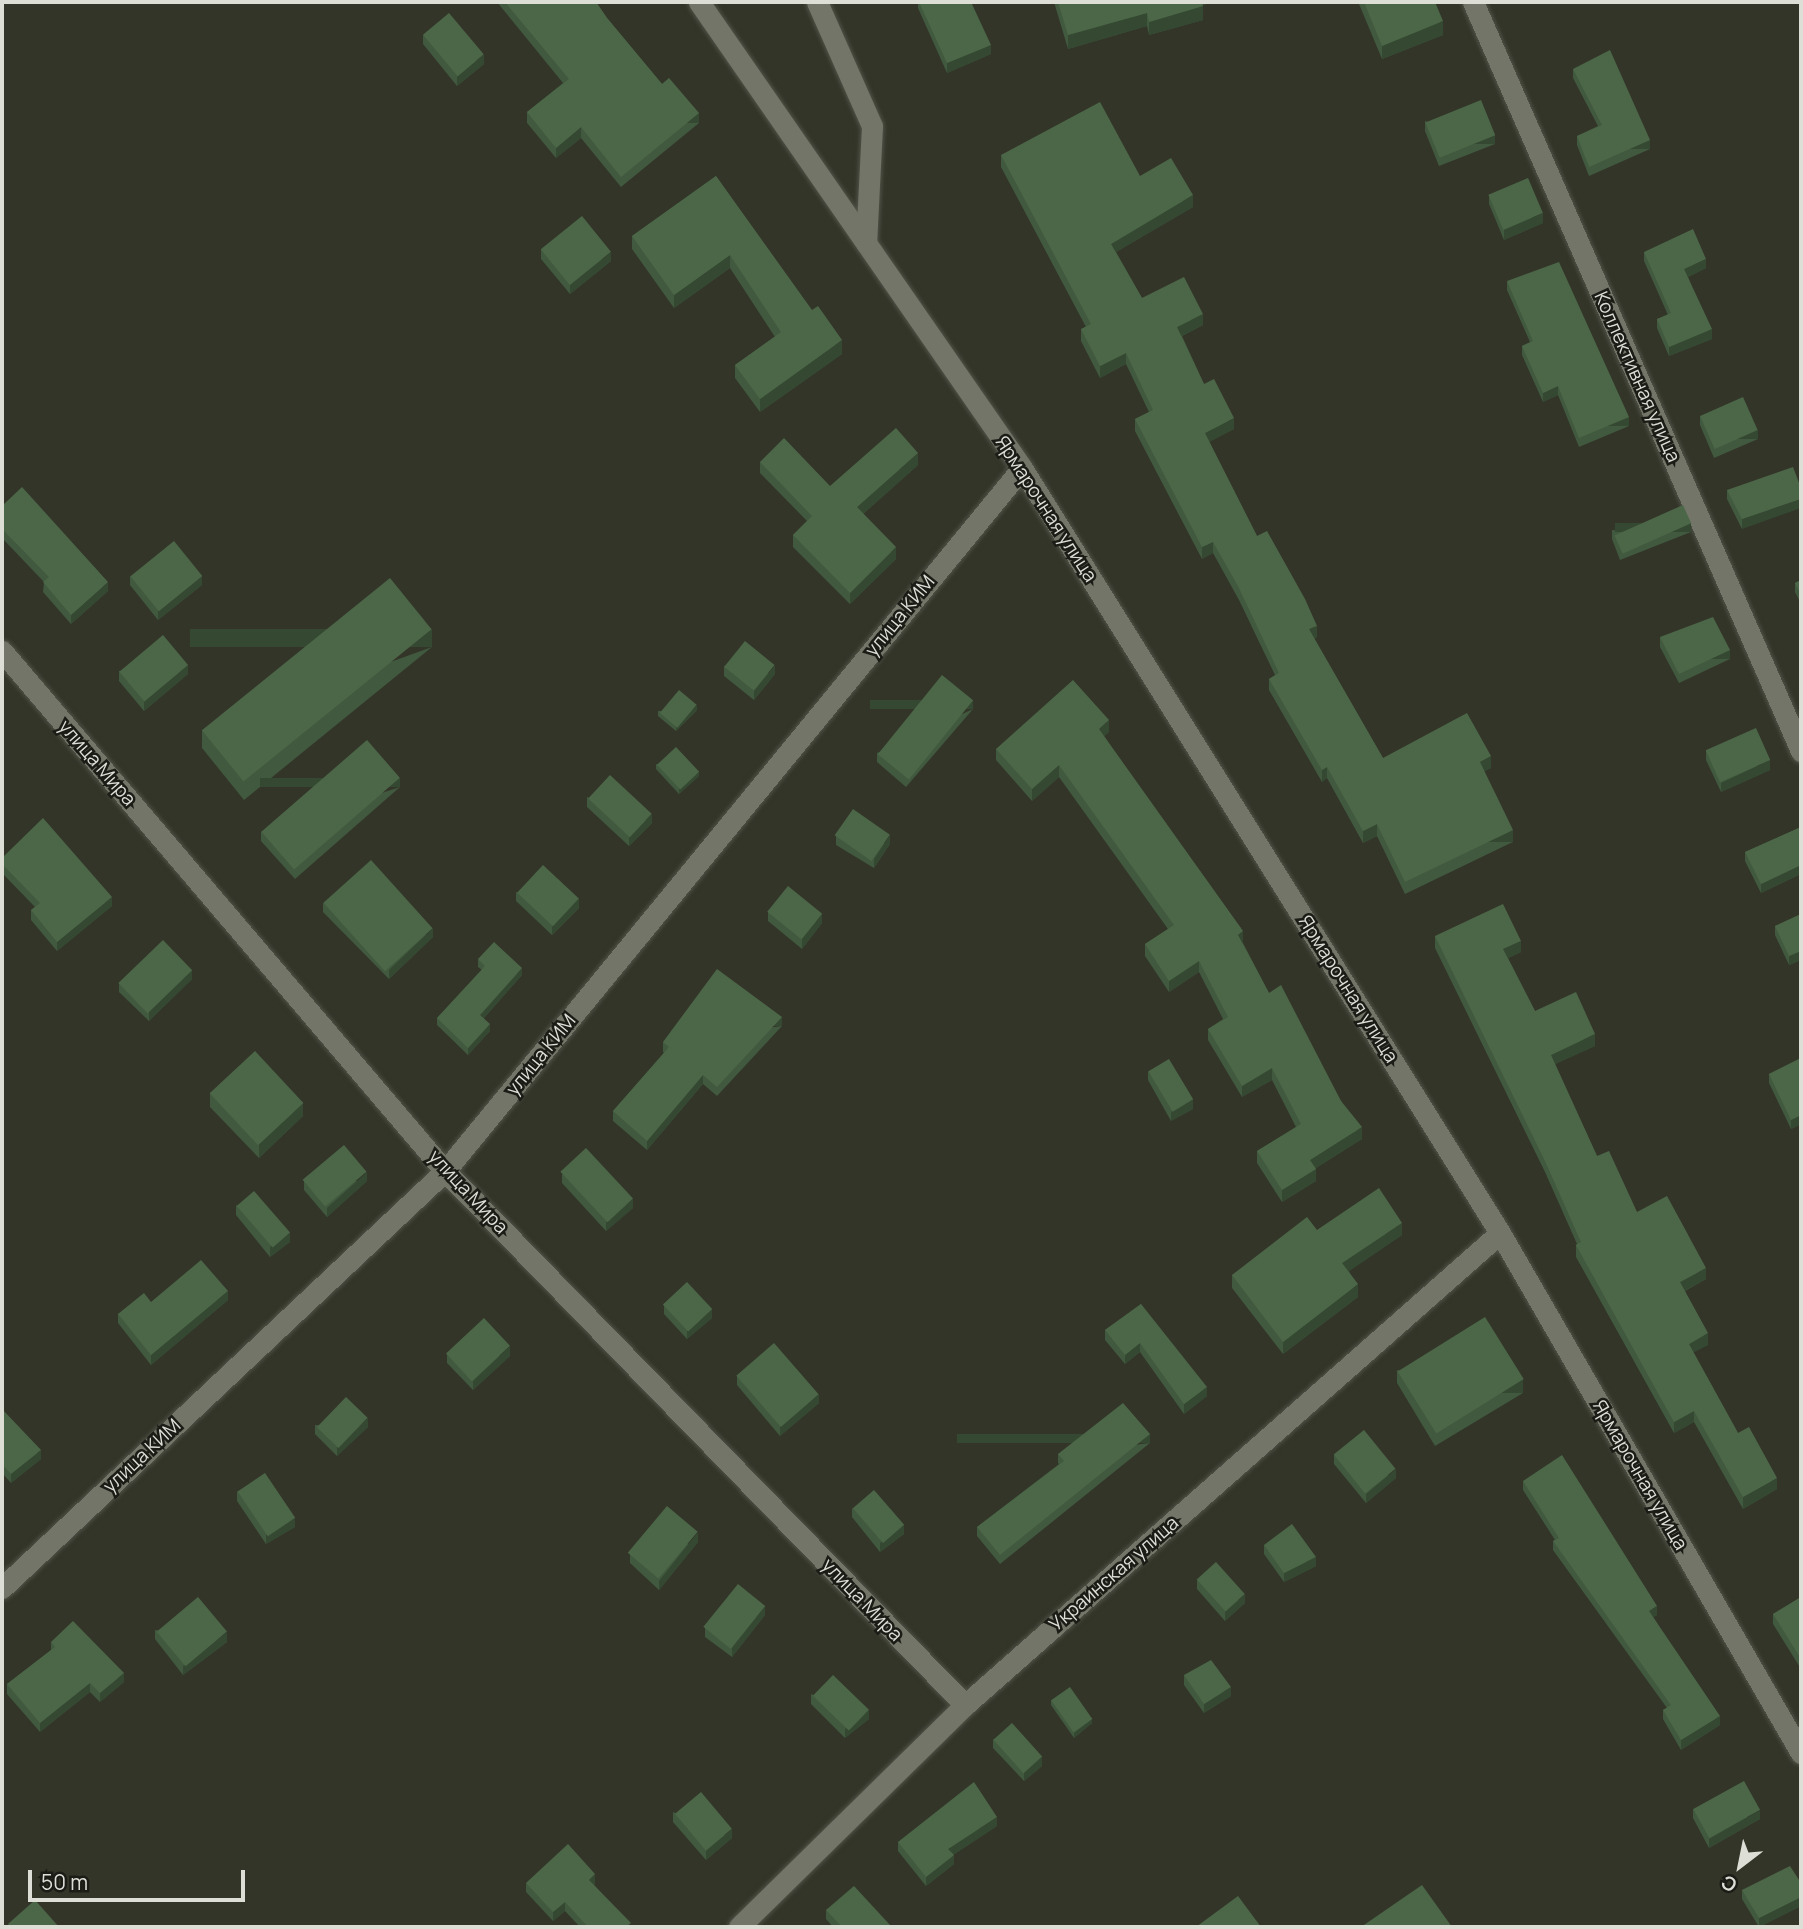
<!DOCTYPE html>
<html>
<head>
<meta charset="utf-8">
<style>
	body { margin:0 }
	#map { position:relative; width:1803px; height:1929px; overflow:hidden; background:#333529; font-family:Manrope,sans-serif }
	div>[style] { position:absolute }
	.roads { filter:drop-shadow(0 0 2px #515248) drop-shadow(0 0 2px #515248) }
	.street>* { height:21px; margin:-10.5px; padding:0 10.5px; transform-origin:10.5px; border-radius:10.5px; background:#737568 }
	.wall>* { inset:0; background:#41593e }
	.shaded-wall>* { inset:0; background:#354832; transform-origin:0 0 }
	.building>* { inset:0; background:#4c6748; transform-origin:0 0 }
	span { translate:-50% -50%; white-space:nowrap; text-align:center; line-height:1.15; -webkit-text-stroke:5px #1b1c16; paint-order:stroke }
	.street-label { font-size:19px; color:#ddded6 }
	.frame { position:absolute; inset:0; border:4px solid #ddded6; pointer-events:none }
	.north { position:absolute; left:1705px; top:1831px; width:70px; height:70px; -webkit-text-stroke:5px #1b1c16; paint-order:stroke; rotate:212deg; font-size:19px; font-weight:700; line-height:28px; text-align:center; color:#ddded6 }
	.north::after { content:''; display:block; margin:auto; width:24px; height:32px; background:#ddded6; clip-path:polygon(50% 0,100% 100%,50% 72%,0 100%) }
	.scale { position:absolute; left:28px; top:1870px; width:217px; height:32px; box-sizing:border-box; border:4px solid #ddded6; border-top:0; padding-left:9px; font-size:21px; line-height:24px; white-space:nowrap; color:#ddded6; -webkit-text-stroke:5px #1b1c16; paint-order:stroke }
</style>
</head>
<body>
<div id="map">
	<div class="roads">
		<div class="street">
			<div style="left:699px;top:2px;width:567px;rotate:55.27deg"></div>
			<div style="left:1022px;top:468px;width:902px;rotate:58deg"></div>
			<div style="left:1500px;top:1233px;width:601px;rotate:59.94deg"></div>
			<div style="left:817px;top:2px;width:136px;rotate:66.1deg"></div>
			<div style="left:872px;top:126px;width:117px;rotate:92.9deg"></div>
			<div style="left:1473px;top:2px;width:818px;rotate:66.35deg"></div>
			<div style="left:2px;top:651px;width:683px;rotate:49.57deg"></div>
			<div style="left:445px;top:1171px;width:745px;rotate:45.76deg"></div>
			<div style="left:2px;top:1588px;width:608px;rotate:-43.27deg"></div>
			<div style="left:445px;top:1171px;width:909px;rotate:-50.62deg"></div>
			<div style="left:739px;top:1927px;width:317px;rotate:-44.5deg"></div>
			<div style="left:965px;top:1705px;width:713px;rotate:-41.42deg"></div>
		</div>
	</div>
	<div class="wall">
		<div style="clip-path:polygon(497px 2px,596px 2px,607px 18px,662px 84px,699px 123px,621px 187px,581px 138px,556px 158px,527px 123px,527px 112px,563px 83px)"></div>
		<div style="clip-path:polygon(918px 2px,971px 2px,991px 54px,947px 73px,918px 8px)"></div>
		<div style="clip-path:polygon(1054px 2px,1214px 2px,1203px 5px,1203px 20px,1149px 35px,1147px 26px,1068px 49px)"></div>
		<div style="clip-path:polygon(1359px 2px,1435px 2px,1443px 35px,1382px 59px,1359px 4px)"></div>
		<div style="clip-path:polygon(423px 35px,484px 64px,457px 86px,423px 44px)"></div>
		<div style="clip-path:polygon(1573px 69px,1650px 149px,1589px 176px,1577px 145px,1577px 136px,1598px 126px,1573px 78px)"></div>
		<div style="clip-path:polygon(1425px 121px,1495px 144px,1439px 166px,1425px 131px)"></div>
		<div style="clip-path:polygon(1001px 155px,1140px 176px,1193px 207px,1116px 252px,1142px 298px,1203px 325px,1182px 336px,1204px 384px,1234px 429px,1209px 442px,1257px 536px,1317px 637px,1314px 639px,1383px 758px,1491px 768px,1484px 771px,1513px 842px,1405px 894px,1377px 836px,1363px 843px,1327px 778px,1322px 782px,1269px 690px,1269px 679px,1275px 675px,1239px 600px,1213px 553px,1202px 559px,1135px 431px,1135px 419px,1149px 412px,1126px 364px,1100px 378px,1081px 341px,1081px 329px,1086px 327px,1001px 167px)"></div>
		<div style="clip-path:polygon(716px 176px,842px 354px,760px 412px,735px 378px,735px 365px,775px 337px,730px 268px,674px 308px,632px 249px,632px 236px)"></div>
		<div style="clip-path:polygon(1489px 195px,1543px 223px,1504px 240px,1489px 204px)"></div>
		<div style="clip-path:polygon(541px 249px,611px 261px,570px 294px,541px 259px)"></div>
		<div style="clip-path:polygon(1644px 252px,1706px 268px,1688px 277px,1712px 339px,1669px 356px,1657px 328px,1657px 319px,1668px 315px,1644px 261px)"></div>
		<div style="clip-path:polygon(1507px 281px,1629px 426px,1579px 447px,1558px 395px,1543px 402px,1522px 355px,1522px 346px,1530px 342px,1507px 290px)"></div>
		<div style="clip-path:polygon(1700px 416px,1758px 439px,1714px 458px,1700px 425px)"></div>
		<div style="clip-path:polygon(760px 462px,830px 486px,918px 465px,863px 514px,896px 559px,850px 604px,793px 547px,793px 535px,807px 521px,760px 473px)"></div>
		<div style="clip-path:polygon(1801px 488px,1742px 529px,1727px 499px,1727px 490px)"></div>
		<div style="clip-path:polygon(2px 506px,108px 591px,71px 624px,43px 592px,44px 582px,2px 538px)"></div>
		<div style="clip-path:polygon(1612px 530px,1691px 532px,1620px 560px,1612px 539px)"></div>
		<div style="clip-path:polygon(130px 576px,202px 585px,158px 620px,130px 585px)"></div>
		<div style="clip-path:polygon(1801px 580px,1801px 604px,1795px 592px,1795px 583px)"></div>
		<div style="clip-path:polygon(1660px 637px,1730px 659px,1679px 683px,1660px 647px)"></div>
		<div style="clip-path:polygon(432px 647px,244px 800px,202px 748px,202px 730px)"></div>
		<div style="clip-path:polygon(724px 666px,775px 674px,754px 700px,724px 676px)"></div>
		<div style="clip-path:polygon(119px 671px,188px 674px,144px 711px,119px 681px)"></div>
		<div style="clip-path:polygon(973px 709px,906px 787px,877px 762px,877px 753px)"></div>
		<div style="clip-path:polygon(697px 710px,676px 731px,658px 716px,658px 711px)"></div>
		<div style="clip-path:polygon(1109px 732px,1104px 736px,1243px 943px,1269px 993px,1341px 1101px,1362px 1139px,1316px 1168px,1316px 1181px,1282px 1202px,1257px 1163px,1257px 1151px,1296px 1127px,1272px 1080px,1242px 1097px,1208px 1040px,1208px 1029px,1223px 1019px,1199px 972px,1169px 992px,1145px 956px,1145px 944px,1168px 929px,1059px 777px,1032px 801px,996px 760px,996px 749px)"></div>
		<div style="clip-path:polygon(1706px 750px,1770px 770px,1721px 792px,1706px 760px)"></div>
		<div style="clip-path:polygon(656px 764px,699px 776px,679px 794px,656px 769px)"></div>
		<div style="clip-path:polygon(400px 787px,295px 879px,261px 841px,261px 832px)"></div>
		<div style="clip-path:polygon(587px 797px,652px 823px,629px 846px,587px 807px)"></div>
		<div style="clip-path:polygon(1801px 827px,1801px 874px,1761px 893px,1745px 861px,1745px 852px)"></div>
		<div style="clip-path:polygon(836px 836px,890px 844px,874px 868px,836px 845px)"></div>
		<div style="clip-path:polygon(2px 858px,112px 906px,57px 951px,31px 920px,31px 910px,35px 907px,2px 873px)"></div>
		<div style="clip-path:polygon(516px 892px,579px 908px,552px 935px,516px 901px)"></div>
		<div style="clip-path:polygon(323px 903px,433px 937px,389px 979px,323px 912px)"></div>
		<div style="clip-path:polygon(768px 912px,822px 923px,802px 949px,768px 921px)"></div>
		<div style="clip-path:polygon(1801px 914px,1801px 960px,1789px 965px,1775px 935px,1775px 926px)"></div>
		<div style="clip-path:polygon(1435px 936px,1521px 952px,1508px 958px,1535px 1011px,1595px 1046px,1555px 1064px,1597px 1156px,1637px 1212px,1706px 1279px,1685px 1291px,1708px 1345px,1693px 1352px,1738px 1433px,1777px 1489px,1743px 1509px,1694px 1422px,1674px 1433px,1576px 1257px,1576px 1245px,1577px 1244px,1545px 1172px,1435px 948px)"></div>
		<div style="clip-path:polygon(478px 959px,522px 975px,484px 1018px,490px 1031px,468px 1055px,437px 1025px,437px 1018px,482px 970px,478px 967px)"></div>
		<div style="clip-path:polygon(192px 979px,149px 1021px,119px 992px,119px 983px)"></div>
		<div style="clip-path:polygon(782px 1026px,717px 1096px,703px 1084px,647px 1150px,613px 1121px,613px 1111px,664px 1053px,663px 1052px,663px 1042px)"></div>
		<div style="clip-path:polygon(1801px 1058px,1801px 1124px,1791px 1129px,1769px 1083px,1769px 1074px)"></div>
		<div style="clip-path:polygon(1148px 1071px,1193px 1109px,1171px 1121px,1148px 1080px)"></div>
		<div style="clip-path:polygon(210px 1093px,303px 1116px,259px 1158px,210px 1107px)"></div>
		<div style="clip-path:polygon(562px 1174px,633px 1208px,606px 1231px,562px 1183px)"></div>
		<div style="clip-path:polygon(304px 1181px,367px 1181px,327px 1217px,304px 1190px)"></div>
		<div style="clip-path:polygon(236px 1205px,290px 1242px,270px 1257px,236px 1215px)"></div>
		<div style="clip-path:polygon(1317px 1230px,1402px 1235px,1349px 1271px,1358px 1297px,1283px 1354px,1232px 1288px,1232px 1275px)"></div>
		<div style="clip-path:polygon(228px 1300px,151px 1365px,118px 1323px,118px 1314px,151px 1302px)"></div>
		<div style="clip-path:polygon(1141px 1304px,1207px 1396px,1184px 1414px,1140px 1352px,1125px 1364px,1105px 1340px,1105px 1330px)"></div>
		<div style="clip-path:polygon(664px 1305px,712px 1318px,687px 1339px,664px 1314px)"></div>
		<div style="clip-path:polygon(447px 1354px,510px 1356px,473px 1390px,447px 1363px)"></div>
		<div style="clip-path:polygon(1397px 1370px,1523px 1393px,1435px 1446px,1397px 1383px)"></div>
		<div style="clip-path:polygon(737px 1376px,819px 1403px,780px 1436px,737px 1385px)"></div>
		<div style="clip-path:polygon(2px 1409px,41px 1459px,11px 1483px,2px 1473px)"></div>
		<div style="clip-path:polygon(315px 1425px,368px 1427px,337px 1456px,315px 1434px)"></div>
		<div style="clip-path:polygon(1150px 1443px,1000px 1564px,977px 1536px,977px 1527px,1059px 1464px,1058px 1463px,1058px 1454px)"></div>
		<div style="clip-path:polygon(1334px 1455px,1396px 1478px,1366px 1503px,1334px 1464px)"></div>
		<div style="clip-path:polygon(1523px 1481px,1657px 1615px,1653px 1617px,1720px 1725px,1681px 1750px,1663px 1719px,1663px 1710px,1667px 1708px,1553px 1550px,1553px 1541px,1555px 1540px,1523px 1490px)"></div>
		<div style="clip-path:polygon(237px 1491px,295px 1527px,266px 1544px,237px 1501px)"></div>
		<div style="clip-path:polygon(852px 1508px,904px 1534px,880px 1552px,852px 1517px)"></div>
		<div style="clip-path:polygon(698px 1542px,659px 1590px,630px 1563px,630px 1554px)"></div>
		<div style="clip-path:polygon(1264px 1545px,1316px 1566px,1284px 1582px,1264px 1554px)"></div>
		<div style="clip-path:polygon(1197px 1580px,1245px 1603px,1225px 1621px,1197px 1589px)"></div>
		<div style="clip-path:polygon(1801px 1597px,1801px 1669px,1773px 1624px,1773px 1614px)"></div>
		<div style="clip-path:polygon(765px 1615px,732px 1657px,705px 1637px,705px 1628px)"></div>
		<div style="clip-path:polygon(155px 1630px,227px 1642px,183px 1675px,155px 1639px)"></div>
		<div style="clip-path:polygon(51px 1642px,124px 1682px,100px 1702px,90px 1692px,40px 1732px,7px 1694px,7px 1684px,51px 1650px)"></div>
		<div style="clip-path:polygon(1184px 1675px,1231px 1696px,1204px 1713px,1184px 1685px)"></div>
		<div style="clip-path:polygon(811px 1694px,869px 1719px,845px 1738px,811px 1704px)"></div>
		<div style="clip-path:polygon(1051px 1700px,1092px 1723px,1074px 1738px,1051px 1705px)"></div>
		<div style="clip-path:polygon(993px 1739px,1042px 1766px,1024px 1781px,993px 1748px)"></div>
		<div style="clip-path:polygon(1693px 1809px,1760px 1819px,1709px 1848px,1693px 1818px)"></div>
		<div style="clip-path:polygon(673px 1812px,732px 1838px,706px 1860px,673px 1822px)"></div>
		<div style="clip-path:polygon(997px 1826px,953px 1855px,954px 1864px,926px 1886px,898px 1851px,898px 1842px)"></div>
		<div style="clip-path:polygon(526px 1883px,595px 1883px,594px 1885px,631px 1927px,580px 1927px,565px 1911px,553px 1921px,526px 1892px)"></div>
		<div style="clip-path:polygon(1801px 1883px,1801px 1906px,1759px 1927px,1742px 1899px,1742px 1890px)"></div>
		<div style="clip-path:polygon(826px 1910px,890px 1927px,833px 1927px,826px 1919px)"></div>
	</div>
	<div class="shaded-wall">
		<div style="clip-path:polygon(1199px 2px,1214px 2px,1199px 6px)"></div>
		<div style="clip-path:polygon(1203px 6px,1203px 20px,1149px 35px,1149px 22px)"></div>
		<div style="clip-path:polygon(1147px 13px,1147px 26px,1068px 49px,1068px 35px)"></div>
		<div style="clip-path:polygon(1443px 21px,1443px 35px,1382px 59px,1382px 46px)"></div>
		<div style="clip-path:polygon(991px 45px,991px 54px,947px 73px,947px 63px)"></div>
		<div style="clip-path:polygon(484px 54px,484px 64px,457px 86px,457px 77px)"></div>
		<div style="left:699px;top:113px;width:10px;height:101px;rotate:90deg"></div>
		<div style="clip-path:polygon(581px 127px,581px 138px,556px 158px,556px 148px)"></div>
		<div style="left:1495px;top:135px;width:9px;height:60px;rotate:90deg"></div>
		<div style="left:1650px;top:140px;width:9px;height:67px;rotate:90deg"></div>
		<div style="clip-path:polygon(1193px 195px,1193px 207px,1111px 255px,1111px 244px)"></div>
		<div style="clip-path:polygon(1543px 213px,1543px 223px,1504px 240px,1504px 230px)"></div>
		<div style="clip-path:polygon(611px 252px,611px 261px,570px 294px,570px 285px)"></div>
		<div style="clip-path:polygon(730px 255px,730px 268px,674px 308px,674px 295px)"></div>
		<div style="clip-path:polygon(1706px 259px,1706px 268px,1684px 279px,1684px 269px)"></div>
		<div style="clip-path:polygon(1203px 314px,1203px 325px,1177px 338px,1177px 327px)"></div>
		<div style="clip-path:polygon(1712px 329px,1712px 339px,1669px 356px,1669px 347px)"></div>
		<div style="clip-path:polygon(842px 340px,842px 354px,760px 412px,760px 399px)"></div>
		<div style="clip-path:polygon(1126px 353px,1126px 364px,1100px 378px,1100px 366px)"></div>
		<div style="clip-path:polygon(1558px 386px,1558px 395px,1543px 402px,1543px 393px)"></div>
		<div style="left:1629px;top:417px;width:9px;height:54px;rotate:90deg"></div>
		<div style="clip-path:polygon(1234px 418px,1234px 429px,1205px 444px,1205px 433px)"></div>
		<div style="left:1758px;top:430px;width:9px;height:48px;rotate:90deg"></div>
		<div style="clip-path:polygon(918px 453px,918px 465px,857px 519px,857px 507px)"></div>
		<div style="clip-path:polygon(1801px 499px,1801px 508px,1742px 529px,1742px 519px)"></div>
		<div style="left:1691px;top:523px;width:9px;height:76px;rotate:90deg"></div>
		<div style="clip-path:polygon(1213px 542px,1213px 553px,1202px 559px,1202px 547px)"></div>
		<div style="clip-path:polygon(896px 547px,896px 559px,850px 604px,850px 593px)"></div>
		<div style="clip-path:polygon(202px 576px,202px 585px,158px 620px,158px 611px)"></div>
		<div style="clip-path:polygon(108px 582px,108px 591px,71px 624px,71px 615px)"></div>
		<div style="clip-path:polygon(1317px 626px,1317px 637px,1309px 641px,1309px 629px)"></div>
		<div style="left:432px;top:629px;width:18px;height:242px;rotate:90deg"></div>
		<div style="left:1730px;top:650px;width:9px;height:56px;rotate:90deg"></div>
		<div style="clip-path:polygon(188px 665px,188px 674px,144px 711px,144px 701px)"></div>
		<div style="clip-path:polygon(775px 665px,775px 674px,754px 700px,754px 691px)"></div>
		<div style="left:973px;top:700px;width:9px;height:103px;rotate:90deg"></div>
		<div style="clip-path:polygon(697px 705px,697px 710px,676px 731px,676px 726px)"></div>
		<div style="clip-path:polygon(1109px 720px,1109px 732px,1099px 741px,1099px 729px)"></div>
		<div style="clip-path:polygon(1491px 756px,1491px 768px,1480px 774px,1480px 762px)"></div>
		<div style="clip-path:polygon(1770px 760px,1770px 770px,1721px 792px,1721px 783px)"></div>
		<div style="clip-path:polygon(1059px 765px,1059px 777px,1032px 801px,1032px 789px)"></div>
		<div style="clip-path:polygon(1327px 767px,1327px 778px,1322px 782px,1322px 770px)"></div>
		<div style="clip-path:polygon(699px 772px,699px 776px,679px 794px,679px 789px)"></div>
		<div style="left:400px;top:778px;width:9px;height:140px;rotate:90deg"></div>
		<div style="clip-path:polygon(652px 814px,652px 823px,629px 846px,629px 837px)"></div>
		<div style="clip-path:polygon(1377px 824px,1377px 836px,1363px 843px,1363px 831px)"></div>
		<div style="left:1513px;top:830px;width:12px;height:120px;rotate:90deg"></div>
		<div style="clip-path:polygon(890px 835px,890px 844px,874px 868px,874px 859px)"></div>
		<div style="clip-path:polygon(1801px 865px,1801px 874px,1761px 893px,1761px 884px)"></div>
		<div style="clip-path:polygon(112px 897px,112px 906px,57px 951px,57px 942px)"></div>
		<div style="clip-path:polygon(579px 898px,579px 908px,552px 935px,552px 926px)"></div>
		<div style="clip-path:polygon(822px 914px,822px 923px,802px 949px,802px 939px)"></div>
		<div style="clip-path:polygon(433px 928px,433px 937px,389px 979px,389px 970px)"></div>
		<div style="clip-path:polygon(1243px 931px,1243px 943px,1238px 946px,1238px 935px)"></div>
		<div style="clip-path:polygon(1521px 941px,1521px 952px,1503px 960px,1503px 949px)"></div>
		<div style="clip-path:polygon(1801px 951px,1801px 960px,1789px 965px,1789px 956px)"></div>
		<div style="clip-path:polygon(1199px 961px,1199px 972px,1169px 992px,1169px 981px)"></div>
		<div style="clip-path:polygon(522px 968px,522px 975px,480px 1022px,480px 1015px)"></div>
		<div style="clip-path:polygon(192px 970px,192px 979px,149px 1021px,149px 1012px)"></div>
		<div style="left:782px;top:1017px;width:9px;height:96px;rotate:90deg"></div>
		<div style="clip-path:polygon(490px 1024px,490px 1031px,468px 1055px,468px 1048px)"></div>
		<div style="clip-path:polygon(1595px 1034px,1595px 1046px,1551px 1066px,1551px 1055px)"></div>
		<div style="clip-path:polygon(1272px 1068px,1272px 1080px,1242px 1097px,1242px 1086px)"></div>
		<div style="clip-path:polygon(703px 1075px,703px 1084px,647px 1150px,647px 1141px)"></div>
		<div style="clip-path:polygon(1193px 1099px,1193px 1109px,1171px 1121px,1171px 1112px)"></div>
		<div style="clip-path:polygon(303px 1103px,303px 1116px,259px 1158px,259px 1144px)"></div>
		<div style="clip-path:polygon(1801px 1115px,1801px 1124px,1791px 1129px,1791px 1120px)"></div>
		<div style="clip-path:polygon(1362px 1127px,1362px 1139px,1310px 1172px,1310px 1160px)"></div>
		<div style="clip-path:polygon(1316px 1169px,1316px 1181px,1282px 1202px,1282px 1190px)"></div>
		<div style="clip-path:polygon(367px 1172px,367px 1181px,327px 1217px,327px 1208px)"></div>
		<div style="clip-path:polygon(633px 1199px,633px 1208px,606px 1231px,606px 1222px)"></div>
		<div style="clip-path:polygon(1402px 1223px,1402px 1235px,1342px 1276px,1342px 1263px)"></div>
		<div style="clip-path:polygon(290px 1233px,290px 1242px,270px 1257px,270px 1247px)"></div>
		<div style="clip-path:polygon(1706px 1268px,1706px 1279px,1680px 1293px,1680px 1282px)"></div>
		<div style="clip-path:polygon(1358px 1284px,1358px 1297px,1283px 1354px,1283px 1342px)"></div>
		<div style="clip-path:polygon(228px 1291px,228px 1300px,151px 1365px,151px 1355px)"></div>
		<div style="clip-path:polygon(712px 1309px,712px 1318px,687px 1339px,687px 1330px)"></div>
		<div style="clip-path:polygon(1708px 1333px,1708px 1345px,1689px 1355px,1689px 1344px)"></div>
		<div style="clip-path:polygon(1140px 1343px,1140px 1352px,1125px 1364px,1125px 1355px)"></div>
		<div style="clip-path:polygon(510px 1346px,510px 1356px,473px 1390px,473px 1381px)"></div>
		<div style="left:1523px;top:1379px;width:14px;height:103px;rotate:90deg"></div>
		<div style="clip-path:polygon(1207px 1387px,1207px 1396px,1184px 1414px,1184px 1404px)"></div>
		<div style="clip-path:polygon(819px 1394px,819px 1403px,780px 1436px,780px 1426px)"></div>
		<div style="clip-path:polygon(1694px 1411px,1694px 1422px,1674px 1433px,1674px 1422px)"></div>
		<div style="clip-path:polygon(368px 1418px,368px 1427px,337px 1456px,337px 1447px)"></div>
		<div style="left:1150px;top:1434px;width:9px;height:193px;rotate:90deg"></div>
		<div style="clip-path:polygon(41px 1450px,41px 1459px,11px 1483px,11px 1474px)"></div>
		<div style="clip-path:polygon(1396px 1469px,1396px 1478px,1366px 1503px,1366px 1494px)"></div>
		<div style="clip-path:polygon(1777px 1478px,1777px 1489px,1743px 1509px,1743px 1497px)"></div>
		<div style="clip-path:polygon(295px 1518px,295px 1527px,266px 1544px,266px 1535px)"></div>
		<div style="clip-path:polygon(904px 1525px,904px 1534px,880px 1552px,880px 1543px)"></div>
		<div style="clip-path:polygon(698px 1532px,698px 1542px,659px 1590px,659px 1581px)"></div>
		<div style="clip-path:polygon(1316px 1557px,1316px 1566px,1284px 1582px,1284px 1573px)"></div>
		<div style="clip-path:polygon(1245px 1594px,1245px 1603px,1225px 1621px,1225px 1612px)"></div>
		<div style="clip-path:polygon(765px 1606px,765px 1615px,732px 1657px,732px 1648px)"></div>
		<div style="clip-path:polygon(1657px 1606px,1657px 1615px,1649px 1620px,1649px 1611px)"></div>
		<div style="clip-path:polygon(227px 1632px,227px 1642px,183px 1675px,183px 1666px)"></div>
		<div style="clip-path:polygon(124px 1673px,124px 1682px,100px 1702px,100px 1693px)"></div>
		<div style="clip-path:polygon(90px 1683px,90px 1692px,40px 1732px,40px 1723px)"></div>
		<div style="clip-path:polygon(1231px 1687px,1231px 1696px,1204px 1713px,1204px 1704px)"></div>
		<div style="clip-path:polygon(869px 1710px,869px 1719px,845px 1738px,845px 1729px)"></div>
		<div style="clip-path:polygon(1720px 1716px,1720px 1725px,1681px 1750px,1681px 1740px)"></div>
		<div style="clip-path:polygon(1092px 1719px,1092px 1723px,1074px 1738px,1074px 1733px)"></div>
		<div style="clip-path:polygon(1042px 1756px,1042px 1766px,1024px 1781px,1024px 1772px)"></div>
		<div style="clip-path:polygon(1760px 1810px,1760px 1819px,1709px 1848px,1709px 1839px)"></div>
		<div style="clip-path:polygon(997px 1817px,997px 1826px,948px 1858px,948px 1849px)"></div>
		<div style="clip-path:polygon(732px 1829px,732px 1838px,706px 1860px,706px 1851px)"></div>
		<div style="clip-path:polygon(954px 1855px,954px 1864px,926px 1886px,926px 1877px)"></div>
		<div style="clip-path:polygon(595px 1874px,595px 1883px,589px 1889px,589px 1880px)"></div>
		<div style="clip-path:polygon(1801px 1897px,1801px 1906px,1759px 1927px,1759px 1918px)"></div>
		<div style="clip-path:polygon(565px 1902px,565px 1911px,553px 1921px,553px 1912px)"></div>
	</div>
	<div class="building">
		<div style="clip-path:polygon(505px 2px,596px 2px,607px 18px,662px 84px,669px 78px,699px 113px,621px 177px,581px 127px,556px 148px,527px 112px,569px 79px)"></div>
		<div style="clip-path:polygon(919px 2px,971px 2px,991px 45px,947px 63px)"></div>
		<div style="clip-path:polygon(1058px 2px,1202px 2px,1203px 6px,1149px 22px,1147px 13px,1068px 35px)"></div>
		<div style="clip-path:polygon(1364px 2px,1435px 2px,1443px 21px,1382px 46px)"></div>
		<div style="left:449px;top:13px;width:54px;height:34px;rotate:50deg"></div>
		<div style="clip-path:polygon(1610px 50px,1650px 140px,1589px 167px,1577px 136px,1602px 125px,1573px 69px)"></div>
		<div style="left:1481px;top:100px;width:38px;height:60px;rotate:68deg"></div>
		<div style="clip-path:polygon(1100px 102px,1140px 176px,1171px 158px,1193px 195px,1111px 244px,1142px 298px,1184px 277px,1203px 314px,1177px 327px,1204px 384px,1214px 379px,1234px 418px,1205px 433px,1257px 536px,1267px 531px,1305px 599px,1317px 626px,1309px 629px,1383px 758px,1467px 713px,1491px 756px,1480px 762px,1513px 830px,1405px 882px,1377px 824px,1363px 831px,1327px 767px,1322px 770px,1269px 679px,1279px 673px,1239px 588px,1213px 542px,1202px 547px,1135px 419px,1153px 410px,1126px 353px,1100px 366px,1081px 329px,1091px 324px,1001px 155px)"></div>
		<div style="clip-path:polygon(716px 176px,812px 310px,818px 306px,842px 340px,760px 399px,735px 365px,781px 332px,730px 255px,674px 295px,632px 236px)"></div>
		<div style="left:1528px;top:178px;width:38px;height:43px;rotate:67deg"></div>
		<div style="left:582px;top:216px;width:46px;height:53px;rotate:51deg"></div>
		<div style="clip-path:polygon(1693px 229px,1706px 259px,1684px 269px,1712px 329px,1669px 347px,1657px 319px,1671px 313px,1644px 252px)"></div>
		<div style="clip-path:polygon(1559px 262px,1629px 417px,1579px 438px,1558px 386px,1543px 393px,1522px 346px,1533px 341px,1507px 281px)"></div>
		<div style="left:1743px;top:397px;width:36px;height:47px;rotate:66deg"></div>
		<div style="clip-path:polygon(896px 428px,918px 453px,857px 507px,896px 547px,850px 593px,793px 535px,812px 516px,760px 462px,784px 438px,830px 486px)"></div>
		<div style="clip-path:polygon(1793px 467px,1801px 488px,1801px 499px,1742px 519px,1727px 490px)"></div>
		<div style="clip-path:polygon(22px 487px,108px 582px,71px 615px,43px 582px,49px 577px,2px 529px,2px 506px)"></div>
		<div style="left:1683px;top:505px;width:20px;height:75px;rotate:66deg"></div>
		<div style="left:174px;top:541px;width:45px;height:56px;rotate:51deg"></div>
		<div style="left:390px;top:578px;width:66px;height:242px;rotate:51deg"></div>
		<div style="clip-path:polygon(1801px 580px,1801px 595px,1795px 583px)"></div>
		<div style="clip-path:polygon(1713px 617px,1730px 650px,1679px 674px,1660px 637px)"></div>
		<div style="left:163px;top:635px;width:39px;height:57px;rotate:50deg"></div>
		<div style="left:745px;top:641px;width:38px;height:33px;rotate:39deg"></div>
		<div style="left:942px;top:675px;width:40px;height:102px;rotate:39deg"></div>
		<div style="clip-path:polygon(1073px 680px,1109px 720px,1099px 729px,1243px 931px,1238px 935px,1269px 993px,1281px 985px,1341px 1101px,1362px 1127px,1310px 1160px,1316px 1169px,1282px 1190px,1257px 1151px,1301px 1124px,1272px 1068px,1242px 1086px,1208px 1029px,1228px 1017px,1199px 961px,1169px 981px,1145px 944px,1174px 925px,1059px 765px,1032px 789px,996px 749px)"></div>
		<div style="left:679px;top:690px;width:23px;height:30px;rotate:40deg"></div>
		<div style="left:1756px;top:728px;width:35px;height:55px;rotate:66deg"></div>
		<div style="left:367px;top:740px;width:50px;height:140px;rotate:49deg"></div>
		<div style="left:676px;top:747px;width:34px;height:26px;rotate:47deg"></div>
		<div style="left:610px;top:775px;width:57px;height:32px;rotate:43deg"></div>
		<div style="left:853px;top:809px;width:45px;height:32px;rotate:35deg"></div>
		<div style="clip-path:polygon(43px 818px,112px 897px,57px 942px,31px 910px,40px 903px,2px 864px,2px 858px)"></div>
		<div style="clip-path:polygon(1801px 827px,1801px 865px,1761px 884px,1745px 852px)"></div>
		<div style="left:371px;top:860px;width:92px;height:64px;rotate:48deg"></div>
		<div style="left:543px;top:865px;width:49px;height:38px;rotate:43deg"></div>
		<div style="left:788px;top:886px;width:44px;height:33px;rotate:39deg"></div>
		<div style="clip-path:polygon(1503px 904px,1521px 941px,1503px 949px,1535px 1011px,1576px 992px,1595px 1034px,1551px 1055px,1597px 1156px,1609px 1151px,1637px 1212px,1667px 1196px,1706px 1268px,1680px 1282px,1708px 1333px,1689px 1344px,1738px 1433px,1749px 1427px,1777px 1478px,1743px 1497px,1694px 1411px,1674px 1422px,1576px 1245px,1581px 1242px,1545px 1161px,1435px 936px)"></div>
		<div style="clip-path:polygon(1801px 914px,1801px 951px,1789px 956px,1775px 926px)"></div>
		<div style="left:163px;top:940px;width:42px;height:62px;rotate:46deg"></div>
		<div style="clip-path:polygon(494px 942px,522px 968px,480px 1015px,490px 1024px,468px 1048px,437px 1018px,485px 966px,478px 959px)"></div>
		<div style="clip-path:polygon(717px 969px,782px 1017px,717px 1087px,703px 1075px,647px 1141px,613px 1111px,669px 1047px,663px 1042px)"></div>
		<div style="left:255px;top:1051px;width:71px;height:62px;rotate:47deg"></div>
		<div style="clip-path:polygon(1801px 1058px,1801px 1115px,1791px 1120px,1769px 1074px)"></div>
		<div style="left:1169px;top:1059px;width:47px;height:24px;rotate:59deg"></div>
		<div style="left:344px;top:1145px;width:35px;height:54px;rotate:50deg"></div>
		<div style="left:586px;top:1148px;width:69px;height:35px;rotate:47deg"></div>
		<div style="clip-path:polygon(1379px 1188px,1402px 1223px,1342px 1263px,1358px 1284px,1283px 1342px,1232px 1275px,1307px 1217px,1317px 1230px)"></div>
		<div style="left:254px;top:1191px;width:55px;height:23px;rotate:49deg"></div>
		<div style="clip-path:polygon(201px 1260px,228px 1291px,151px 1355px,118px 1314px,144px 1293px,151px 1302px)"></div>
		<div style="left:687px;top:1282px;width:37px;height:33px;rotate:47deg"></div>
		<div style="clip-path:polygon(1141px 1304px,1207px 1387px,1184px 1404px,1140px 1343px,1125px 1355px,1105px 1330px)"></div>
		<div style="left:1485px;top:1317px;width:73px;height:103px;rotate:58deg"></div>
		<div style="left:484px;top:1318px;width:38px;height:52px;rotate:47deg"></div>
		<div style="left:774px;top:1343px;width:68px;height:50px;rotate:49deg"></div>
		<div style="left:346px;top:1397px;width:30px;height:42px;rotate:44deg"></div>
		<div style="clip-path:polygon(1123px 1403px,1150px 1434px,1000px 1555px,977px 1527px,1064px 1461px,1058px 1454px)"></div>
		<div style="clip-path:polygon(2px 1409px,41px 1450px,11px 1474px,2px 1464px)"></div>
		<div style="left:1364px;top:1430px;width:50px;height:39px;rotate:51deg"></div>
		<div style="clip-path:polygon(1562px 1455px,1657px 1606px,1649px 1611px,1720px 1716px,1681px 1740px,1663px 1710px,1671px 1705px,1553px 1541px,1559px 1538px,1523px 1481px)"></div>
		<div style="left:265px;top:1473px;width:54px;height:33px;rotate:56deg"></div>
		<div style="left:874px;top:1490px;width:46px;height:28px;rotate:49deg"></div>
		<div style="left:667px;top:1506px;width:40px;height:61px;rotate:40deg"></div>
		<div style="clip-path:polygon(1292px 1524px,1316px 1557px,1284px 1573px,1264px 1545px)"></div>
		<div style="left:1216px;top:1562px;width:43px;height:26px;rotate:48deg"></div>
		<div style="left:738px;top:1584px;width:35px;height:55px;rotate:39deg"></div>
		<div style="left:198px;top:1597px;width:45px;height:54px;rotate:50deg"></div>
		<div style="clip-path:polygon(1801px 1597px,1801px 1659px,1773px 1614px)"></div>
		<div style="clip-path:polygon(73px 1621px,124px 1673px,100px 1693px,90px 1683px,40px 1723px,7px 1684px,55px 1647px,51px 1642px)"></div>
		<div style="clip-path:polygon(1211px 1660px,1231px 1687px,1204px 1704px,1184px 1675px)"></div>
		<div style="left:833px;top:1675px;width:50px;height:29px;rotate:44deg"></div>
		<div style="left:1070px;top:1687px;width:39px;height:23px;rotate:55deg"></div>
		<div style="left:1012px;top:1723px;width:45px;height:25px;rotate:48deg"></div>
		<div style="left:1744px;top:1781px;width:33px;height:58px;rotate:61deg"></div>
		<div style="clip-path:polygon(974px 1782px,997px 1817px,948px 1849px,954px 1855px,926px 1877px,898px 1842px)"></div>
		<div style="left:701px;top:1792px;width:48px;height:34px;rotate:50deg"></div>
		<div style="clip-path:polygon(568px 1844px,595px 1874px,589px 1880px,631px 1923px,626px 1927px,588px 1927px,565px 1902px,553px 1912px,526px 1883px)"></div>
		<div style="clip-path:polygon(1790px 1866px,1801px 1883px,1801px 1897px,1759px 1918px,1742px 1890px)"></div>
		<div style="clip-path:polygon(1422px 1885px,1452px 1927px,1361px 1927px)"></div>
		<div style="clip-path:polygon(854px 1886px,890px 1925px,888px 1927px,842px 1927px,826px 1910px)"></div>
		<div style="clip-path:polygon(1238px 1896px,1261px 1927px,1196px 1927px)"></div>
		<div style="clip-path:polygon(35px 1900px,59px 1927px,10px 1927px,8px 1924px)"></div>
	</div>
	<div class="street-label">
		<span style="left:1637px;top:377px;rotate:66deg">Коллективная улица</span>
		<span style="left:1046px;top:509px;rotate:57deg">Ярмарочная улица</span>
		<span style="left:900px;top:616px;rotate:-51deg">улица КИМ</span>
		<span style="left:97px;top:763px;rotate:49deg">улица Мира</span>
		<span style="left:1348px;top:989px;rotate:58deg">Ярмарочная улица</span>
		<span style="left:541px;top:1055px;rotate:-51deg">улица КИМ</span>
		<span style="left:468px;top:1192px;rotate:47deg">улица Мира</span>
		<span style="left:142px;top:1456px;rotate:-43deg">улица КИМ</span>
		<span style="left:1640px;top:1475px;rotate:60deg">Ярмарочная улица</span>
		<span style="left:1114px;top:1574px;rotate:-41deg">Украинская улица</span>
		<span style="left:862px;top:1600px;rotate:46deg">улица Мира</span>
	</div>
	<div class="frame"></div>
	<div class="north">С</div>
	<div class="scale">50 m</div>
</div>
</body>
</html>
